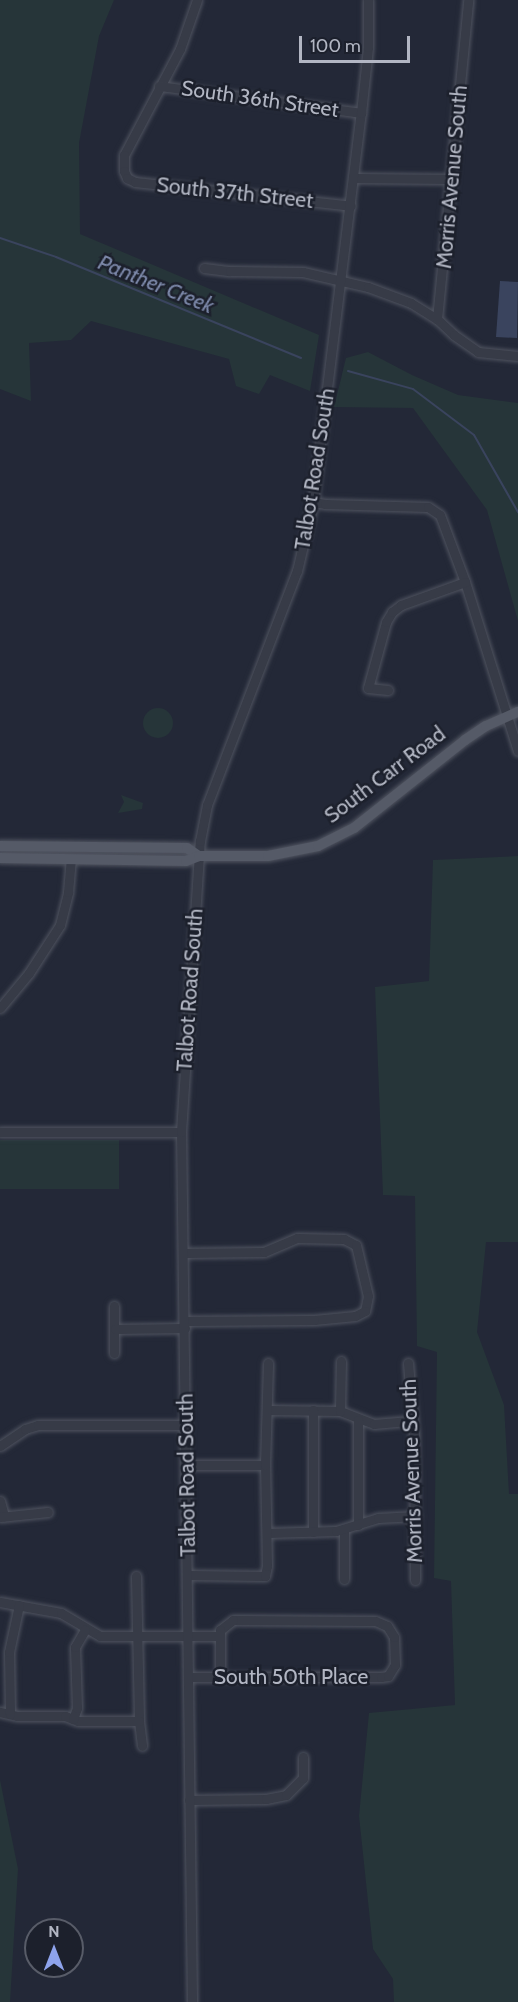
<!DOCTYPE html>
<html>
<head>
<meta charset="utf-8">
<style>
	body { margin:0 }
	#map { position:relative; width:518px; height:2002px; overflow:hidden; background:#232837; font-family:Cabin,sans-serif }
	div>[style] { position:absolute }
	.green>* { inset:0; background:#263539; transform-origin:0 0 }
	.round { border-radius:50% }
	.water>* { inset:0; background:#3a445e }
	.stream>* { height:2px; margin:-1px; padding:0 1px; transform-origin:1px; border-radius:1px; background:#3a445e }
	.roads { filter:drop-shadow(0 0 2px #4f535f) drop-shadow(0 0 2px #4f535f) }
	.minor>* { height:9px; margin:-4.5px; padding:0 4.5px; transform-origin:4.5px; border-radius:4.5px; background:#373b47 }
	.major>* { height:10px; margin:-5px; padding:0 5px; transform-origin:5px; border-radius:5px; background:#555a67 }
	span { translate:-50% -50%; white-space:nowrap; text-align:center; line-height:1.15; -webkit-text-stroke:5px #1c202c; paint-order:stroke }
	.street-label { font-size:21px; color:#b2b6c3 }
	.water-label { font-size:22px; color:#7c88a9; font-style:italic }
	.north { position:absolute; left:24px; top:1918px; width:60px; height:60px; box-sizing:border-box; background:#1c202c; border:2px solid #585c68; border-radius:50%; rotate:0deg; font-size:16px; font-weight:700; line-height:24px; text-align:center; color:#b2b6c3 }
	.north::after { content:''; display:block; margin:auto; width:21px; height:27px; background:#8ea3ec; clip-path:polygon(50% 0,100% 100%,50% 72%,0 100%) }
	.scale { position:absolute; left:299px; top:36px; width:111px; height:27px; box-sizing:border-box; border:3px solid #b2b6c3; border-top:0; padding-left:8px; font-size:18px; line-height:21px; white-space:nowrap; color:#b2b6c3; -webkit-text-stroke:4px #1c202c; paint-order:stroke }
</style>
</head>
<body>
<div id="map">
	<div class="green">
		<div style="clip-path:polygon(0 0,114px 0,99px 36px,79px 143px,80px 234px,319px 335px,310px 391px,270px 375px,259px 394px,236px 386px,229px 359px,91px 321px,71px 340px,29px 343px,31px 401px,0 389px)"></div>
		<div style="clip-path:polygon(368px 352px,412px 375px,458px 395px,518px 403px,518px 621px,487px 510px,413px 408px,334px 407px,346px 358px)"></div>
		<div class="round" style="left:143px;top:708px;width:30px;height:30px"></div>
		<div style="clip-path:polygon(121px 795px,143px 803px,142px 809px,118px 813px,124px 802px)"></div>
		<div style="clip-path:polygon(518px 856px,518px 1242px,486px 1242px,477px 1332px,504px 1405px,509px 1494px,518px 1494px,518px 2002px,394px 2002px,393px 1979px,373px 1949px,359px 1816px,369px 1713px,455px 1705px,451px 1581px,434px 1578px,437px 1352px,417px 1346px,415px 1196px,383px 1195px,375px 987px,429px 981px,433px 860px)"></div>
		<div style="left:0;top:1140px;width:119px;height:49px"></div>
		<div style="clip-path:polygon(0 1780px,18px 1869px,10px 2002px,0 2002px)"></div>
	</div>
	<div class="water">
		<div style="clip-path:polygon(500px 281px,518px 282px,517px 338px,496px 337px)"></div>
	</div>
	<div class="stream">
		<div style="left:0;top:238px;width:59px;rotate:18.7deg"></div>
		<div style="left:56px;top:257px;width:265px;rotate:22.4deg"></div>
		<div style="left:348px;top:371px;width:67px;rotate:15.5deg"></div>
		<div style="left:413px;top:389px;width:76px;rotate:37deg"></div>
		<div style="left:474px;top:435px;width:89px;rotate:60.3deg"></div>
	</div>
	<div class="roads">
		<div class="minor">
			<div style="left:197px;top:0;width:52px;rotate:109.1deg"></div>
			<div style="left:180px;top:49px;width:120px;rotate:117.8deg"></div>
			<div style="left:124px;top:155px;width:16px;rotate:90deg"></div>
			<div style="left:124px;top:171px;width:8px;rotate:67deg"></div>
			<div style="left:127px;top:178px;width:9px;rotate:27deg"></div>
			<div style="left:135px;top:182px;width:217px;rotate:6.3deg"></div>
			<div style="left:159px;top:86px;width:204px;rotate:7.6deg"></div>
			<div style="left:354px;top:178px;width:97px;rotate:0.6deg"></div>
			<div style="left:204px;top:268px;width:26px;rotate:7deg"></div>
			<div style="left:230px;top:271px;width:73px;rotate:0.8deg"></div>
			<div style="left:303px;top:272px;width:67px;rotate:13deg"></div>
			<div style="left:368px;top:287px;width:46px;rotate:20.4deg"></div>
			<div style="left:411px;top:303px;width:31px;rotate:32deg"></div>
			<div style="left:437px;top:319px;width:23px;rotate:43deg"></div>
			<div style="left:454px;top:335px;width:29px;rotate:35deg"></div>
			<div style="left:478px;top:352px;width:40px;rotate:5.7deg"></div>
			<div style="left:437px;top:319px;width:321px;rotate:-84.4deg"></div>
			<div style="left:313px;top:502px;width:12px;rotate:9deg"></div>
			<div style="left:325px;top:504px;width:103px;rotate:1.7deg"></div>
			<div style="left:428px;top:507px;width:14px;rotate:34deg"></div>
			<div style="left:440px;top:515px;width:72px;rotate:69.5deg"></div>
			<div style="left:465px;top:582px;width:177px;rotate:72.6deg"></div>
			<div style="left:388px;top:690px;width:20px;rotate:-174deg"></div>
			<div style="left:368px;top:688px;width:68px;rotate:-74.7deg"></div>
			<div style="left:386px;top:622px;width:12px;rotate:-59deg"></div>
			<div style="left:392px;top:612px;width:11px;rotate:-38deg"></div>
			<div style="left:401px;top:605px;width:68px;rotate:-19.8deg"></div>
			<div style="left:0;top:1008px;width:45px;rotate:-50.4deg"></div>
			<div style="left:29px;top:973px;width:57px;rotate:-57.1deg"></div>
			<div style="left:60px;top:925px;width:34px;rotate:-76deg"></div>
			<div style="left:68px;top:892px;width:33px;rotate:-85deg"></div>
			<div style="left:0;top:1132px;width:181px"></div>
			<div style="left:184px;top:1253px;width:80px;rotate:-0.7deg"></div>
			<div style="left:264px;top:1252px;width:36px;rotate:-23deg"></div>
			<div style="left:297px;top:1238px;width:47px;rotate:1.2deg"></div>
			<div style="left:344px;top:1239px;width:13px;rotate:27deg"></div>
			<div style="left:356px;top:1245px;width:52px;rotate:76.8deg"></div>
			<div style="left:368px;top:1296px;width:15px;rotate:101deg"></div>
			<div style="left:365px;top:1311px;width:11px;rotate:153deg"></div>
			<div style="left:355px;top:1316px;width:41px;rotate:174.4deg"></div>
			<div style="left:314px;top:1320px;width:129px;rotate:179.6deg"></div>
			<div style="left:114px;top:1306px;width:47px;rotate:90deg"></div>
			<div style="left:115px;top:1329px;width:70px;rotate:-0.8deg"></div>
			<div style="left:408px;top:1363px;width:71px;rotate:85.2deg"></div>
			<div style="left:414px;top:1434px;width:146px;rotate:89.6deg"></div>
			<div style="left:267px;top:1410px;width:73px;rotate:0.8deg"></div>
			<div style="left:340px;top:1411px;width:36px;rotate:21deg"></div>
			<div style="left:374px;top:1424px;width:36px;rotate:-5deg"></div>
			<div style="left:313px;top:1410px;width:122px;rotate:90deg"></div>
			<div style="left:340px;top:1411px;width:50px;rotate:-88.9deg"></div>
			<div style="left:358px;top:1420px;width:105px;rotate:90deg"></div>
			<div style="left:0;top:1446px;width:30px;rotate:-34deg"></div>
			<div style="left:25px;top:1429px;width:14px;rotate:-17deg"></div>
			<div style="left:38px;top:1425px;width:148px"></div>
			<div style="left:187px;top:1465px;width:78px"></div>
			<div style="left:0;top:1501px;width:16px;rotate:75deg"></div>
			<div style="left:0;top:1517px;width:48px;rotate:-5.9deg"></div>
			<div style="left:344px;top:1529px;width:50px;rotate:90deg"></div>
			<div style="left:267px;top:1533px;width:69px;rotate:-1.7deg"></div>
			<div style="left:336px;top:1531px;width:44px;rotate:-17.2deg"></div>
			<div style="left:378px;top:1518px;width:38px;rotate:-3deg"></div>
			<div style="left:187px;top:1575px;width:78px;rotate:0.7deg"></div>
			<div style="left:265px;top:1576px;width:10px;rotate:-79deg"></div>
			<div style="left:267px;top:1566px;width:101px;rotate:-91.1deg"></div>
			<div style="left:265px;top:1465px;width:102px;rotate:-88.3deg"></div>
			<div style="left:136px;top:1576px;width:145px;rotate:88.8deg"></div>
			<div style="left:139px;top:1721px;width:25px;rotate:83deg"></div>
			<div style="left:0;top:1602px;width:62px;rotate:10.2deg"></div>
			<div style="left:61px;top:1613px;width:45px;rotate:30.5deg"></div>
			<div style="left:100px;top:1636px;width:119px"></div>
			<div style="left:188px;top:1677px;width:193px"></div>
			<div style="left:381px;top:1677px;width:7px;rotate:-8deg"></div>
			<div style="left:388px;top:1676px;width:13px;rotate:-58deg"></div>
			<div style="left:395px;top:1665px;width:28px;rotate:-92deg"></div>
			<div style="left:394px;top:1637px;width:13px;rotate:-122deg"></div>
			<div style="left:387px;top:1626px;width:13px;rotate:-157deg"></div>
			<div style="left:375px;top:1621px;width:142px;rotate:-179.6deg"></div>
			<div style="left:233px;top:1620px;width:16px;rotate:142deg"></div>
			<div style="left:220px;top:1630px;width:47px;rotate:90deg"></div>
			<div style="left:0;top:1712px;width:17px;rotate:13deg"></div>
			<div style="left:17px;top:1716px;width:48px"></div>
			<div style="left:65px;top:1716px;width:14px;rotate:21deg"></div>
			<div style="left:78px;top:1721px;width:61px"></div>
			<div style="left:10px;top:1714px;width:62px;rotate:-90.9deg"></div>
			<div style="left:9px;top:1652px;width:48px;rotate:-78deg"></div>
			<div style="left:73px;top:1719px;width:12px;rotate:-70deg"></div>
			<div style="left:77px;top:1708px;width:61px;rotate:-91.9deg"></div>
			<div style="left:75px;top:1647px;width:20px;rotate:-60deg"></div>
			<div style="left:189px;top:1800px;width:77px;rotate:-0.7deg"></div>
			<div style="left:266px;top:1799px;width:20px;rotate:-11deg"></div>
			<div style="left:286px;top:1795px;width:24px;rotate:-45deg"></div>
			<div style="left:303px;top:1778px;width:21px;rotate:-90deg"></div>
			<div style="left:192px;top:2002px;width:870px;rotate:-90.72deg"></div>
			<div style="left:181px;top:1132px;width:292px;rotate:-86.3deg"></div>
			<div style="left:200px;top:841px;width:37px;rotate:-79deg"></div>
			<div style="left:207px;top:805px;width:251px;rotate:-69deg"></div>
			<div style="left:297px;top:571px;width:71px;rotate:-76.9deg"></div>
			<div style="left:313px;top:502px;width:392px;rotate:-83deg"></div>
			<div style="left:361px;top:113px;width:66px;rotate:-83.9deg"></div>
			<div style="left:368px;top:47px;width:47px;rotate:-90deg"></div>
		</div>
		<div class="major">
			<div style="left:0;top:846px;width:187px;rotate:0.6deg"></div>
			<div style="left:187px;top:848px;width:14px;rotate:34deg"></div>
			<div style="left:0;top:858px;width:186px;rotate:0.9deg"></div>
			<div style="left:186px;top:861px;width:14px;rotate:-21deg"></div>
			<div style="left:199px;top:856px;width:69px"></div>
			<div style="left:268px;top:856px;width:51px;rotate:-11.3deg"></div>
			<div style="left:318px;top:846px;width:40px;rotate:-26.6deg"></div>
			<div style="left:354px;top:828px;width:142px;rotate:-38.4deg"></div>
			<div style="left:465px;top:740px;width:25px;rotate:-34deg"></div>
			<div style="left:486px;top:726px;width:35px;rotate:-24deg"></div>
		</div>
	</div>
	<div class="street-label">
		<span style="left:260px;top:99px;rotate:8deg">South 36th Street</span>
		<span style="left:452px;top:177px;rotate:-85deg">Morris Avenue South</span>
		<span style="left:235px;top:193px;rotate:6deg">South 37th Street</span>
		<span style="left:315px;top:469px;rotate:-81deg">Talbot Road South</span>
		<span style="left:385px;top:775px;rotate:-37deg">South Carr Road</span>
		<span style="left:190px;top:990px;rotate:-86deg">Talbot Road South</span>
		<span style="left:412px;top:1471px;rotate:-92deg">Morris Avenue South</span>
		<span style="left:187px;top:1475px;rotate:-91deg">Talbot Road South</span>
		<span style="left:291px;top:1677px">South 50th Place</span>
	</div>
	<div class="water-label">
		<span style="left:156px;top:284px;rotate:22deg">Panther Creek</span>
	</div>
	<div class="north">N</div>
	<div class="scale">100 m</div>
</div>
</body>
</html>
